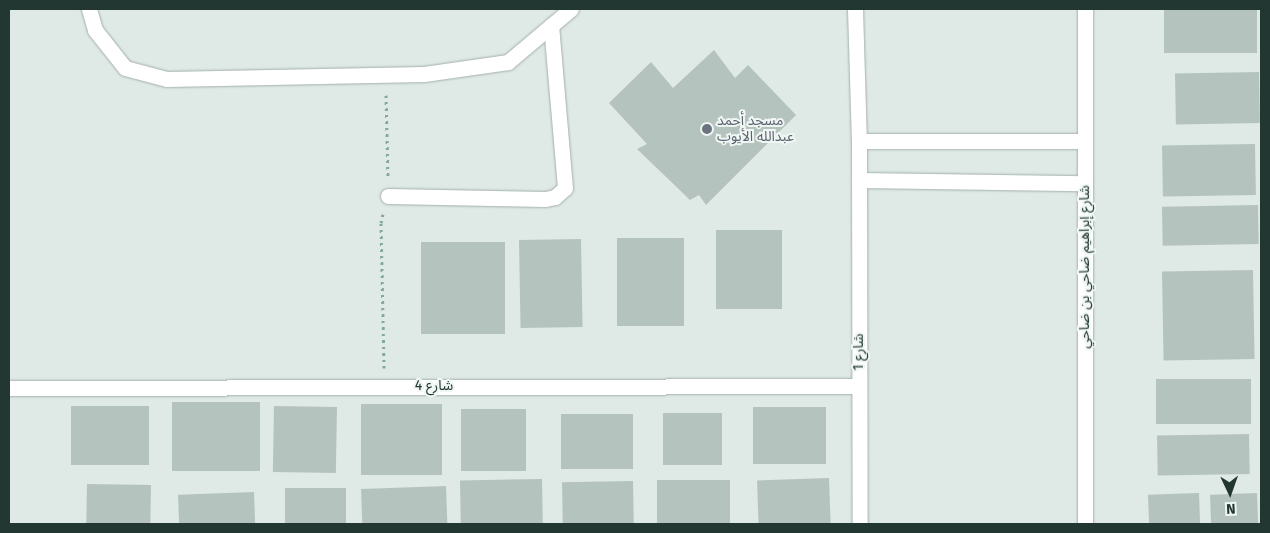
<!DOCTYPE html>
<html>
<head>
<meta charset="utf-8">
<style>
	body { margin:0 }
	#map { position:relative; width:1270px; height:533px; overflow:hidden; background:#dfe9e5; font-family:"Fira Sans","Noto Sans Arabic",sans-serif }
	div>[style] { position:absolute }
	.building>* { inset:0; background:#b5c3be; transform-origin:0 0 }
	.path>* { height:3px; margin-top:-1.5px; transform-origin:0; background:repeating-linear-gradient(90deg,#83a99f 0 2.5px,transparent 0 6.5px) }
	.roads { filter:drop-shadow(0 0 1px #a3b0ac) drop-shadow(0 0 1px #a3b0ac) }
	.minor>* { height:15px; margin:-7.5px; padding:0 7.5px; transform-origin:7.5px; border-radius:7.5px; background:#fff }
	.dots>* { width:14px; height:14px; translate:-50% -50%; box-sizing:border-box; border:2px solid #eff6f3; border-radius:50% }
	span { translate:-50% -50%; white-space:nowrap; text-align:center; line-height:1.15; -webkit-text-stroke:4px #eff6f3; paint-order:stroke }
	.worship-label { font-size:14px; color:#5b616d }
	.left { translate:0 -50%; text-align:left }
	.street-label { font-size:14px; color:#223732 }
	.frame { position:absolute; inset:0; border:10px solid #223732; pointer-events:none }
	.north { position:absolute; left:1205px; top:468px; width:50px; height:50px; -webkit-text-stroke:4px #eff6f3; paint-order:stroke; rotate:177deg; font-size:14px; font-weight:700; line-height:20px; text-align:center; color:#223732 }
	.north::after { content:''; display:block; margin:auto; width:18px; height:22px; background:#223732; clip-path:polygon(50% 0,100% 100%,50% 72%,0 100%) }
</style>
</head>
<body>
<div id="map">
	<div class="building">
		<div style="left:1164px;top:9px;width:93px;height:44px"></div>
		<div style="clip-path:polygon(714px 50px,735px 78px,748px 65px,796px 115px,706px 205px,699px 195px,690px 200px,637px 149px,647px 144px,609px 103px,651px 62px,673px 88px)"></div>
		<div style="left:1259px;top:72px;width:51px;height:84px;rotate:89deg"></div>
		<div style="left:1255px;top:144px;width:51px;height:93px;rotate:89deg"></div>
		<div style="left:1258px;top:205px;width:39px;height:96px;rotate:89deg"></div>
		<div style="left:716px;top:230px;width:66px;height:79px"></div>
		<div style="left:617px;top:238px;width:67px;height:88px"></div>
		<div style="left:581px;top:239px;width:88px;height:62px;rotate:89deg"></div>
		<div style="left:421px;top:242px;width:84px;height:92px"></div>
		<div style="left:1253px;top:270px;width:89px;height:91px;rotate:89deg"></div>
		<div style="left:1251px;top:379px;width:45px;height:95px;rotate:90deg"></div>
		<div style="left:172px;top:402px;width:88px;height:69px"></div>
		<div style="left:442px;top:404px;width:71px;height:81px;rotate:90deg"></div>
		<div style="left:71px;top:406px;width:78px;height:59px"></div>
		<div style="left:274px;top:406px;width:63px;height:66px;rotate:1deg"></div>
		<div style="left:826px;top:407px;width:57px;height:73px;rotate:90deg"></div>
		<div style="left:461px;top:409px;width:65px;height:62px"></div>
		<div style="left:663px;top:413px;width:59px;height:52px"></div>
		<div style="left:561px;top:414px;width:72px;height:55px"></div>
		<div style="left:1249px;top:434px;width:40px;height:92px;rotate:89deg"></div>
		<div style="left:829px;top:478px;width:46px;height:72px;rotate:88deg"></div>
		<div style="left:542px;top:479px;width:45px;height:82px;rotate:89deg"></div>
		<div style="left:730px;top:480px;width:44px;height:73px;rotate:90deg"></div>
		<div style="left:633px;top:481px;width:43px;height:71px;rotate:89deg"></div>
		<div style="left:87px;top:484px;width:64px;height:40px;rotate:1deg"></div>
		<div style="left:446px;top:486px;width:38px;height:85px;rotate:88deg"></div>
		<div style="left:285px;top:488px;width:61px;height:36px"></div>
		<div style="left:254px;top:492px;width:32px;height:76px;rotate:88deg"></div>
		<div style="left:1199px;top:493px;width:31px;height:51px;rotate:88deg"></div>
		<div style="left:1257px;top:493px;width:31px;height:47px;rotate:88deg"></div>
	</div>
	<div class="path">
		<div style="left:386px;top:95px;width:81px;rotate:88.6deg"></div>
		<div style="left:383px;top:214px;width:9px;rotate:103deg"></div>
		<div style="left:381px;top:223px;width:145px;rotate:88.8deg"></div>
	</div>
	<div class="roads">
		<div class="minor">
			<div style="left:89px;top:9px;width:22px;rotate:74deg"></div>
			<div style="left:95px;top:30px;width:48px;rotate:51.7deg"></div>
			<div style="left:125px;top:68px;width:43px;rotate:14.7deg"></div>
			<div style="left:167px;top:79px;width:257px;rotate:-1.1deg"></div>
			<div style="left:424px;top:74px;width:85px;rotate:-8.1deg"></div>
			<div style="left:508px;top:62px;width:82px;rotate:-40.1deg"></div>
			<div style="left:855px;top:9px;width:132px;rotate:88.3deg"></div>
			<div style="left:859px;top:141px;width:383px;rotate:89.9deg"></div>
			<div style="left:859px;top:141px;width:226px"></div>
			<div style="left:859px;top:180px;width:226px;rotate:0.8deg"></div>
			<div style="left:388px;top:196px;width:157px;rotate:1.1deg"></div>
			<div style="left:545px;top:199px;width:10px;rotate:-11deg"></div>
			<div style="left:555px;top:197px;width:13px;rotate:-42deg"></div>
			<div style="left:565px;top:188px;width:163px;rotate:-94.9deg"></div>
			<div style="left:9px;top:388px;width:850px;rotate:-0.13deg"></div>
			<div style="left:1085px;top:524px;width:515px;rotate:-90deg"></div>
		</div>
	</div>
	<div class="dots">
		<div style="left:707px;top:129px;background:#6b7280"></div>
	</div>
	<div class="worship-label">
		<span class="left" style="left:717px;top:129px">مسجد أحمد<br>عبدالله الأيوب</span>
	</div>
	<div class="street-label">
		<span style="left:1085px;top:267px;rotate:-90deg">شارع إبراهيم ضاحي بن ضاحي</span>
		<span style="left:859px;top:352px;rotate:-90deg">شارع 1</span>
		<span style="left:434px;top:386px">شارع 4</span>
	</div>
	<div class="frame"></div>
	<div class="north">N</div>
</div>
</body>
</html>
